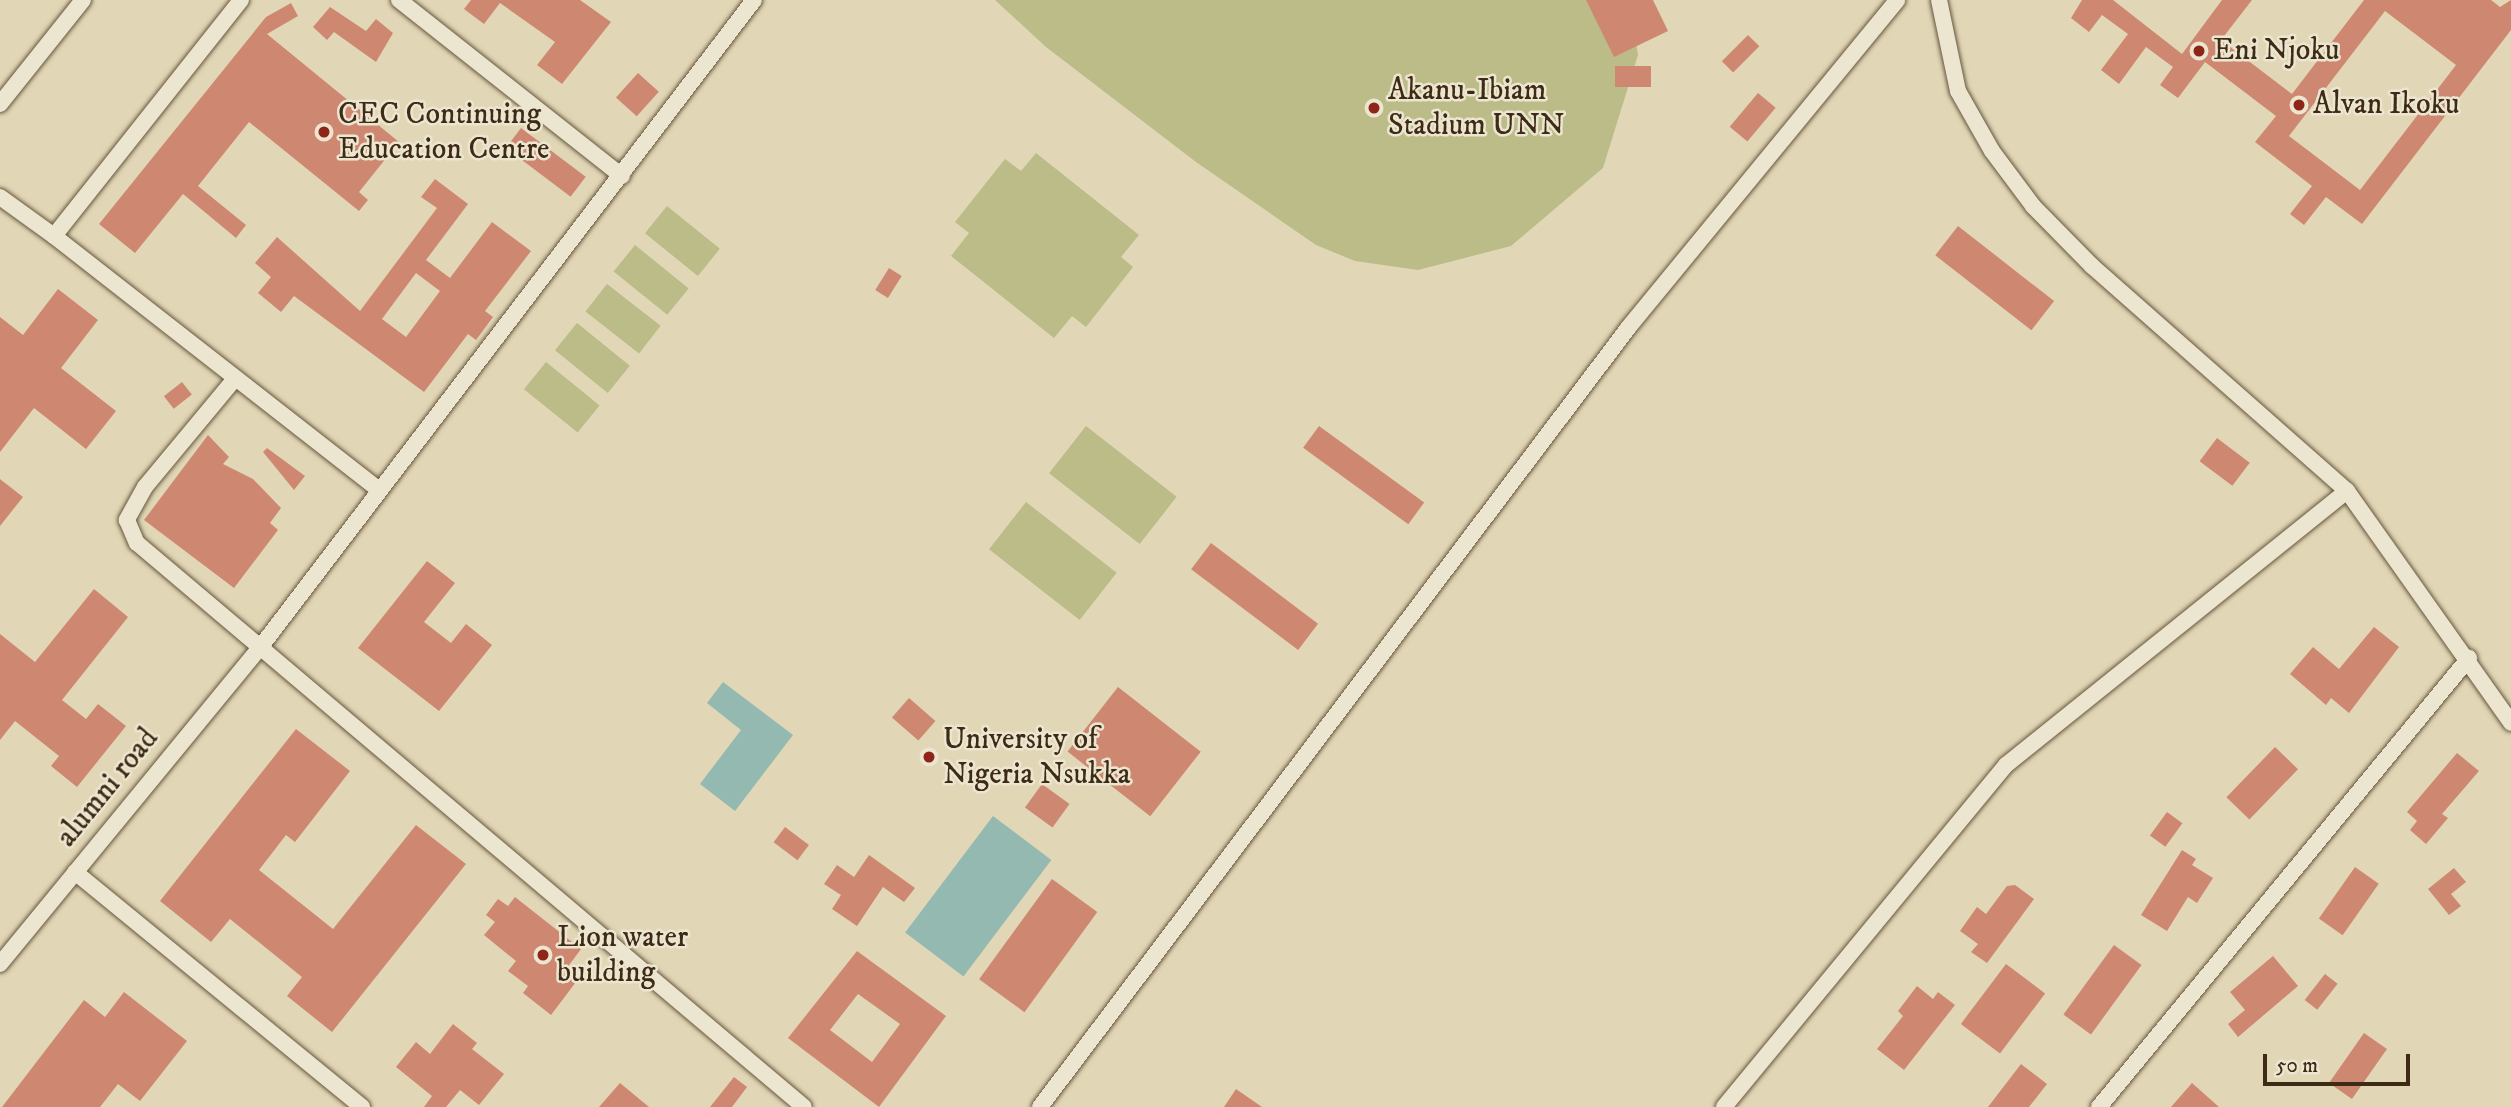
<!DOCTYPE html>
<html>
<head>
<meta charset="utf-8">
<style>
	body { margin:0 }
	#map { position:relative; width:2511px; height:1107px; overflow:hidden; background:#e1d7b6; font-family:"IM FELL DW Pica",serif }
	div>[style] { position:absolute }
	.green>* { inset:0; background:#bbbc88; transform-origin:0 0 }
	.water>* { inset:0; background:#94b9b0; transform-origin:0 0 }
	.building>* { inset:0; background:#ce8871; transform-origin:0 0 }
	.roads { filter:drop-shadow(0 0 2px #67563e) drop-shadow(0 0 2px #67563e) }
	.minor>* { height:16px; margin:-8px; padding:0 8px; transform-origin:8px; border-radius:8px; background:#ece5d0 }
	.dots>* { width:19px; height:19px; translate:-50% -50%; box-sizing:border-box; border:4px solid #ece5d0; border-radius:50% }
	span { translate:-50% -50%; white-space:nowrap; text-align:center; line-height:1.15; -webkit-text-stroke:5px #ece5d0; paint-order:stroke }
	.poi-label { font-size:30px; color:#3e2b16 }
	.left { translate:0 -50%; text-align:left }
	.street-label { font-size:30px; color:#3e2b16 }
	.scale { position:absolute; left:2263px; top:1054px; width:147px; height:32px; box-sizing:border-box; border:4px solid #3e2b16; border-top:0; padding-left:9px; font-size:21px; line-height:24px; white-space:nowrap; color:#3e2b16; -webkit-text-stroke:5px #ece5d0; paint-order:stroke }
</style>
</head>
<body>
<div id="map">
	<div class="green">
		<div style="clip-path:polygon(995px 0,1629px 0,1638px 55px,1603px 168px,1511px 246px,1418px 270px,1355px 261px,1316px 245px,1196px 162px,1046px 47px)"></div>
		<div style="clip-path:polygon(1036px 153px,1139px 235px,1121px 257px,1133px 267px,1086px 327px,1072px 316px,1054px 338px,951px 256px,969px 233px,955px 222px,1005px 159px,1021px 171px)"></div>
		<div style="left:667px;top:206px;width:68px;height:35px;rotate:39deg"></div>
		<div style="left:635px;top:245px;width:69px;height:34px;rotate:39deg"></div>
		<div style="left:607px;top:284px;width:68px;height:35px;rotate:38deg"></div>
		<div style="left:577px;top:323px;width:68px;height:35px;rotate:39deg"></div>
		<div style="left:546px;top:362px;width:69px;height:35px;rotate:39deg"></div>
		<div style="left:1086px;top:426px;width:115px;height:60px;rotate:38deg"></div>
		<div style="left:1026px;top:502px;width:115px;height:60px;rotate:38deg"></div>
	</div>
	<div class="water">
		<div style="clip-path:polygon(723px 682px,793px 735px,735px 811px,700px 784px,741px 730px,707px 703px)"></div>
		<div style="left:993px;top:816px;width:73px;height:146px;rotate:37deg"></div>
	</div>
	<div class="building">
		<div style="clip-path:polygon(471px 0,580px 0,611px 22px,562px 84px,537px 65px,555px 42px,500px 3px,484px 24px,464px 9px)"></div>
		<div style="clip-path:polygon(1586px 0,1653px 0,1668px 31px,1614px 57px)"></div>
		<div style="clip-path:polygon(evenodd,2082px 0,2113px 0,2182px 54px,2222px 0,2252px 0,2221px 40px,2292px 94px,2364px 0,2491px 0,2500px 7px,2511px 0,2511px 30px,2362px 224px,2326px 197px,2304px 225px,2290px 214px,2312px 186px,2255px 142px,2276px 116px,2205px 62px,2178px 98px,2160px 85px,2173px 67px,2146px 47px,2119px 84px,2101px 70px,2128px 34px,2102px 15px,2089px 32px,2071px 18px,2082px 0,2385px 11px,2456px 65px,2360px 190px,2289px 136px,2385px 11px)"></div>
		<div style="clip-path:polygon(291px 3px,298px 16px,267px 34px,399px 142px,359px 192px,368px 200px,359px 211px,249px 122px,198px 186px,246px 225px,236px 238px,183px 194px,135px 253px,99px 224px,266px 17px)"></div>
		<div style="clip-path:polygon(330px 7px,366px 31px,376px 19px,393px 33px,376px 62px,334px 32px,327px 40px,313px 27px)"></div>
		<div style="left:1748px;top:35px;width:16px;height:37px;rotate:45deg"></div>
		<div style="left:1615px;top:66px;width:36px;height:21px"></div>
		<div style="left:638px;top:73px;width:28px;height:33px;rotate:42deg"></div>
		<div style="left:1758px;top:93px;width:23px;height:44px;rotate:40deg"></div>
		<div style="left:521px;top:128px;width:81px;height:25px;rotate:37deg"></div>
		<div style="clip-path:polygon(evenodd,435px 179px,468px 204px,426px 260px,450px 278px,492px 222px,531px 251px,485px 311px,493px 317px,476px 340px,468px 334px,424px 392px,294px 296px,281px 312px,258px 293px,271px 277px,255px 263px,277px 237px,360px 311px,437px 208px,421px 197px,435px 179px,416px 273px,440px 291px,406px 337px,382px 319px,416px 273px)"></div>
		<div style="left:1958px;top:226px;width:122px;height:37px;rotate:38deg"></div>
		<div style="left:889px;top:268px;width:15px;height:26px;rotate:32deg"></div>
		<div style="clip-path:polygon(58px 289px,98px 320px,61px 368px,116px 411px,86px 449px,34px 408px,0 452px,0 317px,23px 335px)"></div>
		<div style="left:182px;top:382px;width:16px;height:23px;rotate:52deg"></div>
		<div style="left:1319px;top:426px;width:130px;height:27px;rotate:36deg"></div>
		<div style="clip-path:polygon(208px 435px,229px 457px,223px 464px,253px 479px,281px 508px,270px 523px,278px 530px,234px 588px,144px 520px)"></div>
		<div style="left:2217px;top:438px;width:41px;height:29px;rotate:37deg"></div>
		<div style="clip-path:polygon(267px 448px,305px 476px,294px 490px,263px 452px)"></div>
		<div style="clip-path:polygon(0 479px,23px 497px,0 526px)"></div>
		<div style="left:1211px;top:543px;width:134px;height:33px;rotate:37deg"></div>
		<div style="clip-path:polygon(427px 561px,455px 583px,424px 622px,451px 643px,466px 624px,492px 645px,439px 711px,358px 648px)"></div>
		<div style="clip-path:polygon(94px 589px,128px 617px,62px 700px,86px 719px,98px 704px,126px 726px,77px 787px,51px 766px,59px 756px,15px 721px,0 740px,0 634px,35px 662px)"></div>
		<div style="clip-path:polygon(2374px 627px,2399px 647px,2349px 713px,2331px 698px,2326px 705px,2290px 674px,2313px 647px,2339px 669px)"></div>
		<div style="left:1118px;top:687px;width:105px;height:82px;rotate:38deg"></div>
		<div style="left:909px;top:698px;width:35px;height:26px;rotate:41deg"></div>
		<div style="clip-path:polygon(296px 729px,350px 771px,295px 842px,286px 835px,259px 870px,333px 929px,416px 825px,466px 864px,332px 1032px,287px 996px,302px 977px,230px 919px,211px 942px,160px 901px)"></div>
		<div style="left:2275px;top:747px;width:32px;height:70px;rotate:44deg"></div>
		<div style="clip-path:polygon(2457px 753px,2479px 771px,2442px 814px,2448px 818px,2426px 844px,2410px 830px,2417px 821px,2407px 812px)"></div>
		<div style="left:1042px;top:784px;width:34px;height:29px;rotate:36deg"></div>
		<div style="left:2167px;top:812px;width:19px;height:29px;rotate:36deg"></div>
		<div style="left:785px;top:827px;width:30px;height:19px;rotate:37deg"></div>
		<div style="clip-path:polygon(2182px 850px,2196px 859px,2192px 865px,2213px 878px,2197px 903px,2188px 897px,2167px 931px,2141px 915px)"></div>
		<div style="clip-path:polygon(869px 855px,915px 888px,904px 902px,883px 887px,857px 926px,832px 909px,841px 895px,824px 884px,837px 865px,854px 877px)"></div>
		<div style="left:2355px;top:867px;width:29px;height:63px;rotate:35deg"></div>
		<div style="clip-path:polygon(2454px 868px,2466px 882px,2451px 894px,2461px 906px,2449px 915px,2428px 889px)"></div>
		<div style="left:1052px;top:879px;width:56px;height:124px;rotate:36deg"></div>
		<div style="clip-path:polygon(2015px 885px,2034px 899px,1987px 963px,1971px 952px,1978px 944px,1960px 931px,1977px 907px,1986px 914px,2007px 886px)"></div>
		<div style="clip-path:polygon(515px 897px,581px 949px,567px 968px,579px 978px,551px 1015px,523px 993px,528px 986px,508px 971px,516px 961px,484px 935px,495px 922px,486px 915px,498px 899px,508px 906px)"></div>
		<div style="left:2114px;top:945px;width:34px;height:86px;rotate:36deg"></div>
		<div style="clip-path:polygon(evenodd,857px 951px,946px 1016px,879px 1107px,788px 1038px,857px 951px,858px 994px,900px 1024px,872px 1062px,830px 1030px,858px 994px)"></div>
		<div style="clip-path:polygon(2273px 956px,2298px 986px,2238px 1037px,2228px 1024px,2245px 1010px,2230px 992px)"></div>
		<div style="left:2006px;top:964px;width:49px;height:75px;rotate:37deg"></div>
		<div style="left:2325px;top:974px;width:16px;height:33px;rotate:38deg"></div>
		<div style="clip-path:polygon(1917px 986px,1933px 999px,1938px 992px,1955px 1005px,1904px 1070px,1877px 1049px,1903px 1016px,1898px 1011px)"></div>
		<div style="clip-path:polygon(124px 992px,187px 1041px,140px 1101px,118px 1084px,100px 1107px,2px 1107px,84px 1000px,105px 1017px)"></div>
		<div style="clip-path:polygon(453px 1024px,477px 1043px,472px 1049px,504px 1074px,479px 1105px,460px 1090px,446px 1107px,424px 1107px,432px 1096px,396px 1067px,416px 1042px,430px 1054px)"></div>
		<div style="left:2364px;top:1033px;width:28px;height:61px;rotate:35deg"></div>
		<div style="clip-path:polygon(2021px 1064px,2047px 1084px,2029px 1107px,1988px 1107px)"></div>
		<div style="clip-path:polygon(734px 1077px,747px 1087px,732px 1107px,710px 1107px)"></div>
		<div style="clip-path:polygon(620px 1083px,649px 1107px,599px 1107px)"></div>
		<div style="clip-path:polygon(2192px 1083px,2219px 1107px,2171px 1107px)"></div>
		<div style="clip-path:polygon(1236px 1089px,1262px 1107px,1224px 1107px)"></div>
	</div>
	<div class="roads">
		<div class="minor">
			<div style="left:399px;top:0;width:284px;rotate:38.3deg"></div>
			<div style="left:1939px;top:0;width:93px;rotate:78.2deg"></div>
			<div style="left:1958px;top:91px;width:69px;rotate:60.5deg"></div>
			<div style="left:1992px;top:151px;width:69px;rotate:53.3deg"></div>
			<div style="left:2033px;top:206px;width:84px;rotate:45.5deg"></div>
			<div style="left:2092px;top:266px;width:340px;rotate:41.4deg"></div>
			<div style="left:2347px;top:491px;width:284px;rotate:54.7deg"></div>
			<div style="left:0;top:104px;width:133px;rotate:-51.4deg"></div>
			<div style="left:0;top:197px;width:67px;rotate:35.8deg"></div>
			<div style="left:54px;top:236px;width:301px;rotate:-51.6deg"></div>
			<div style="left:54px;top:236px;width:412px;rotate:38deg"></div>
			<div style="left:233px;top:381px;width:138px;rotate:129.7deg"></div>
			<div style="left:145px;top:487px;width:38px;rotate:119deg"></div>
			<div style="left:127px;top:520px;width:25px;rotate:67deg"></div>
			<div style="left:137px;top:543px;width:873px;rotate:40.22deg"></div>
			<div style="left:75px;top:872px;width:371px;rotate:39.3deg"></div>
			<div style="left:0;top:964px;width:408px;rotate:-50.6deg"></div>
			<div style="left:259px;top:649px;width:816px;rotate:-52.67deg"></div>
			<div style="left:1040px;top:1107px;width:976px;rotate:-52.95deg"></div>
			<div style="left:1628px;top:328px;width:424px;rotate:-50.6deg"></div>
			<div style="left:1724px;top:1107px;width:443px;rotate:-50.5deg"></div>
			<div style="left:2006px;top:765px;width:437px;rotate:-38.8deg"></div>
			<div style="left:2099px;top:1107px;width:582px;rotate:-50.51deg"></div>
		</div>
	</div>
	<div class="dots">
		<div style="left:2199px;top:51px;background:#8f2418"></div>
		<div style="left:2299px;top:105px;background:#8f2418"></div>
		<div style="left:1374px;top:108px;background:#8f2418"></div>
		<div style="left:324px;top:132px;background:#8f2418"></div>
		<div style="left:929px;top:757px;background:#8f2418"></div>
		<div style="left:543px;top:955px;background:#8f2418"></div>
	</div>
	<div class="poi-label">
		<span class="left" style="left:2213px;top:51px">Eni Njoku</span>
		<span class="left" style="left:1388px;top:108px">Akanu-Ibiam<br>Stadium UNN</span>
		<span class="left" style="left:2313px;top:105px">Alvan Ikoku</span>
		<span class="left" style="left:338px;top:132px">CEC Continuing<br>Education Centre</span>
		<span class="left" style="left:943px;top:757px">University of<br>Nigeria Nsukka</span>
		<span class="left" style="left:557px;top:955px">Lion water<br>building</span>
	</div>
	<div class="street-label">
		<span style="left:108px;top:788px;rotate:-51deg">alumni road</span>
	</div>
	<div class="scale">50 m</div>
</div>
</body>
</html>
